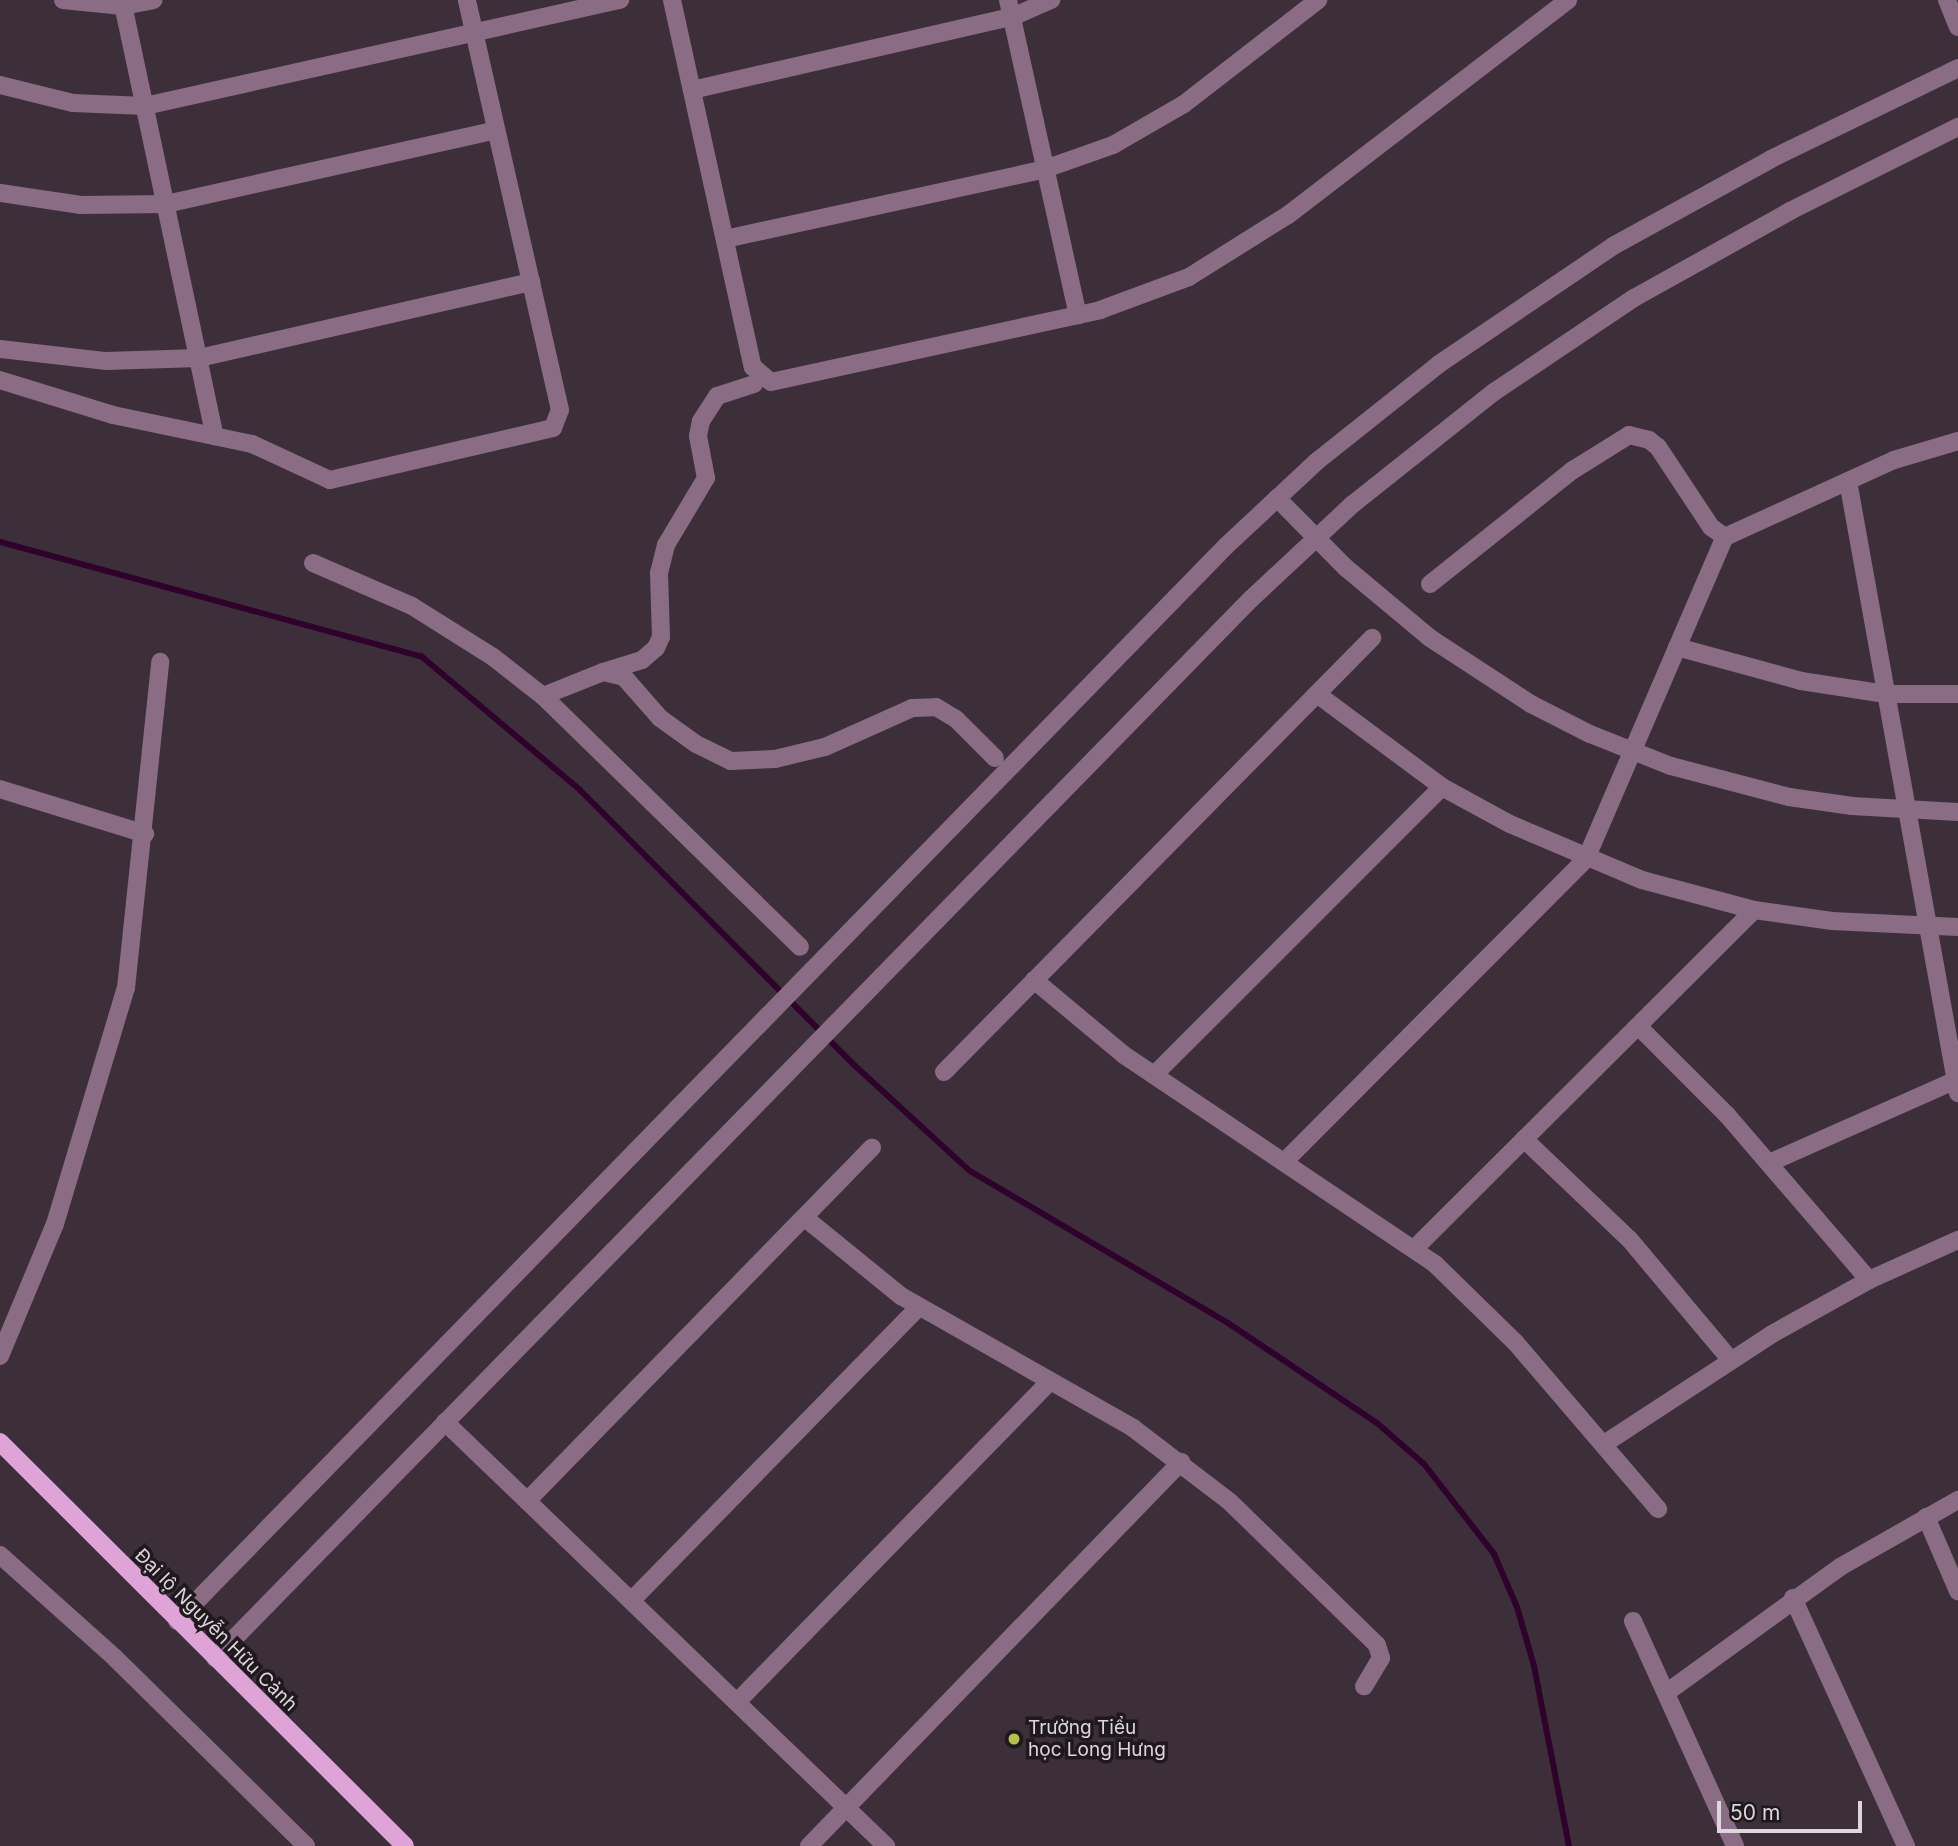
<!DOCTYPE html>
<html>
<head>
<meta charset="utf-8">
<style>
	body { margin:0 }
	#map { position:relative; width:1958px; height:1846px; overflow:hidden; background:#3c2f3a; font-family:Inter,sans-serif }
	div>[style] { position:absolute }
	.stream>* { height:6px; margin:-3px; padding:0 3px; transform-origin:3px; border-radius:3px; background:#2e022b }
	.minor>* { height:18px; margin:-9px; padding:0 9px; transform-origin:9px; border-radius:9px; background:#8a6d85 }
	.major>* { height:18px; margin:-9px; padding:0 9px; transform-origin:9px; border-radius:9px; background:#dfa4d7 }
	.dots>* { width:19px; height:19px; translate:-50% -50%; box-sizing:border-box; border:4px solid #1f191e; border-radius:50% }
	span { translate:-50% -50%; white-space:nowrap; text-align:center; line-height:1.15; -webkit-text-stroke:7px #1f191e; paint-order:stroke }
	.street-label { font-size:19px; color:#ded6dd }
	.poi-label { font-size:19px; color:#ded6dd }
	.left { translate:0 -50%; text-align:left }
	.scale { position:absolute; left:1717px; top:1801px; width:145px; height:32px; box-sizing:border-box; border:4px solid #ded6dd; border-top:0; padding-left:9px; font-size:21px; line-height:24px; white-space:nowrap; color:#ded6dd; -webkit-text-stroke:5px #1f191e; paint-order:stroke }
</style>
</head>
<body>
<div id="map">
	<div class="stream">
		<div style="left:0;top:542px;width:436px;rotate:15.2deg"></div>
		<div style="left:421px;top:656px;width:208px;rotate:40.1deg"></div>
		<div style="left:580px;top:790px;width:385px;rotate:45.1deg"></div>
		<div style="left:852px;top:1063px;width:160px;rotate:42.5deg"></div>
		<div style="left:970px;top:1171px;width:299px;rotate:30.5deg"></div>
		<div style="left:1228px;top:1323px;width:179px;rotate:33.9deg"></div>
		<div style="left:1377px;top:1423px;width:62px;rotate:41.1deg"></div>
		<div style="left:1424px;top:1464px;width:114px;rotate:52.1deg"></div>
		<div style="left:1494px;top:1554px;width:58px;rotate:66.5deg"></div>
		<div style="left:1517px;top:1607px;width:61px;rotate:73.9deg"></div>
		<div style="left:1534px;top:1666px;width:183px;rotate:79deg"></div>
	</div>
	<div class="minor">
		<div style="left:63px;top:0;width:60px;rotate:5.7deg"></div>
		<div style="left:123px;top:6px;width:31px;rotate:-11deg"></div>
		<div style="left:122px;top:0;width:446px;rotate:78deg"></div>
		<div style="left:672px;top:0;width:376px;rotate:77.6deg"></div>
		<div style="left:753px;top:367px;width:23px;rotate:40deg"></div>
		<div style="left:771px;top:382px;width:337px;rotate:-12.3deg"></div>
		<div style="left:1100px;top:310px;width:95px;rotate:-20.3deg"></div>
		<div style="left:1189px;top:277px;width:117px;rotate:-32.1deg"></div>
		<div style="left:1288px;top:215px;width:353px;rotate:-37.5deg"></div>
		<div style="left:1008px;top:0;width:323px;rotate:77.5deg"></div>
		<div style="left:1947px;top:0;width:29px;rotate:68deg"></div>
		<div style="left:0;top:85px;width:75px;rotate:13.9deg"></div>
		<div style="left:73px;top:103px;width:72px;rotate:2.4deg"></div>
		<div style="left:145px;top:106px;width:487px;rotate:-12.6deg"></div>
		<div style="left:692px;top:90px;width:328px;rotate:-12.9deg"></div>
		<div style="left:1012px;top:17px;width:43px;rotate:-23.6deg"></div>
		<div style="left:0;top:193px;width:82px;rotate:8.4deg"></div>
		<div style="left:81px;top:205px;width:85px;rotate:-0.7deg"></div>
		<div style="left:166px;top:204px;width:338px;rotate:-12.6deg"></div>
		<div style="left:725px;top:239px;width:328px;rotate:-12.3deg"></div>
		<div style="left:1045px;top:169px;width:72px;rotate:-19.4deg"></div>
		<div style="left:1113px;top:145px;width:82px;rotate:-30deg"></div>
		<div style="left:1184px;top:104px;width:170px;rotate:-37.8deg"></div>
		<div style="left:0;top:349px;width:107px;rotate:6.5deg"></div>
		<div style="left:106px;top:361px;width:93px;rotate:-1.8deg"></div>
		<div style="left:199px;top:358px;width:341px;rotate:-12.9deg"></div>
		<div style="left:0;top:380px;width:118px;rotate:17.2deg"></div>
		<div style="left:113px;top:415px;width:142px;rotate:11.8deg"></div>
		<div style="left:252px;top:444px;width:86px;rotate:24.8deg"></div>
		<div style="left:330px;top:480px;width:229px;rotate:-13.1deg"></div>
		<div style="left:553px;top:428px;width:19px;rotate:-69deg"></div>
		<div style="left:560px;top:410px;width:420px;rotate:-102.8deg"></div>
		<div style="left:1848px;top:481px;width:622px;rotate:79.81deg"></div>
		<div style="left:1277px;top:498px;width:97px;rotate:45.4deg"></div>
		<div style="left:1345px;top:567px;width:111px;rotate:39.9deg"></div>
		<div style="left:1430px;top:638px;width:121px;rotate:33.2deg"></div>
		<div style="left:1531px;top:704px;width:66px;rotate:27deg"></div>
		<div style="left:1590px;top:734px;width:87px;rotate:21.6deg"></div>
		<div style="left:1671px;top:766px;width:122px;rotate:14.7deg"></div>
		<div style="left:1789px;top:797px;width:64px;rotate:8.1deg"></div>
		<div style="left:1852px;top:806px;width:106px;rotate:3.2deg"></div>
		<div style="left:313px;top:563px;width:108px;rotate:23.5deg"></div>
		<div style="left:412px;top:606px;width:96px;rotate:32.2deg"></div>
		<div style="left:493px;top:657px;width:63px;rotate:38deg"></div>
		<div style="left:543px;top:696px;width:359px;rotate:44.3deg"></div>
		<div style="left:1430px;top:584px;width:183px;rotate:-38.6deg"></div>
		<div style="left:1573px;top:470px;width:66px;rotate:-32deg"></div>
		<div style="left:1629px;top:435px;width:21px;rotate:14deg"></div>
		<div style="left:1649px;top:440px;width:11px;rotate:38deg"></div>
		<div style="left:1658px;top:447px;width:96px;rotate:56.5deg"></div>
		<div style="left:1711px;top:527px;width:17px;rotate:36deg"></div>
		<div style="left:1725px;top:537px;width:186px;rotate:-24.5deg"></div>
		<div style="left:1894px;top:460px;width:67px;rotate:-16.5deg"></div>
		<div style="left:1677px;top:647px;width:129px;rotate:15.3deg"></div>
		<div style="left:1801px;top:681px;width:86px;rotate:8.7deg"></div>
		<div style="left:1886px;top:694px;width:72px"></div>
		<div style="left:606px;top:671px;width:38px;rotate:-17deg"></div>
		<div style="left:642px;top:660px;width:18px;rotate:-41deg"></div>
		<div style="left:656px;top:648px;width:12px;rotate:-66deg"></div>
		<div style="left:661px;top:637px;width:64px;rotate:-91.8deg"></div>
		<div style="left:659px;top:573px;width:29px;rotate:-76deg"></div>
		<div style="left:666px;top:545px;width:78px;rotate:-59.2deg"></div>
		<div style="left:706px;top:478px;width:43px;rotate:-100.8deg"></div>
		<div style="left:698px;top:436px;width:15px;rotate:-79deg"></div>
		<div style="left:701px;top:421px;width:30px;rotate:-57deg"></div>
		<div style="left:717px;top:396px;width:39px;rotate:-18deg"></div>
		<div style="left:1317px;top:694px;width:156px;rotate:36.6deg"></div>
		<div style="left:1442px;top:787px;width:77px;rotate:28.6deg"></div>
		<div style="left:1510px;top:824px;width:143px;rotate:23deg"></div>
		<div style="left:1642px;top:880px;width:116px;rotate:15deg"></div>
		<div style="left:1754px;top:910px;width:79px;rotate:8deg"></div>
		<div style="left:1832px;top:921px;width:126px;rotate:2.7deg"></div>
		<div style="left:543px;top:696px;width:65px;rotate:-21.8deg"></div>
		<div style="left:603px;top:672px;width:22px;rotate:13deg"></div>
		<div style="left:624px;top:677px;width:55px;rotate:48.7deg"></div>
		<div style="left:660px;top:718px;width:44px;rotate:35.8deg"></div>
		<div style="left:696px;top:744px;width:39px;rotate:26deg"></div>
		<div style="left:731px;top:761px;width:44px;rotate:-2.6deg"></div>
		<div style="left:775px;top:759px;width:51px;rotate:-13.5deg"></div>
		<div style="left:825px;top:747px;width:95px;rotate:-24.1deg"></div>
		<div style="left:912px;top:708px;width:24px;rotate:-2deg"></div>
		<div style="left:936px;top:707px;width:23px;rotate:31deg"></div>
		<div style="left:956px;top:719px;width:55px;rotate:45deg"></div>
		<div style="left:0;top:789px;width:152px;rotate:17.2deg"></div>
		<div style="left:1034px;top:980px;width:117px;rotate:39.8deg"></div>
		<div style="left:1124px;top:1055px;width:375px;rotate:33.9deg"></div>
		<div style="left:1435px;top:1264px;width:112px;rotate:44.3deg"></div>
		<div style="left:1515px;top:1342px;width:220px;rotate:49.4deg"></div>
		<div style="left:1638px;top:1026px;width:126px;rotate:45deg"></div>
		<div style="left:1727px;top:1115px;width:218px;rotate:49.3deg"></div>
		<div style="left:944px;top:1072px;width:610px;rotate:-45.4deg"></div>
		<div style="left:1154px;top:1075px;width:407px;rotate:-45deg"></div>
		<div style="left:1524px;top:1139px;width:146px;rotate:43.6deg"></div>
		<div style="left:1630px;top:1240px;width:155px;rotate:50deg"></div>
		<div style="left:1284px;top:1162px;width:428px;rotate:-45.1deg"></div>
		<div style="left:1586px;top:859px;width:351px;rotate:-66.7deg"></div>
		<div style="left:1769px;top:1163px;width:205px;rotate:-23.9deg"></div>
		<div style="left:805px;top:1218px;width:124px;rotate:39.1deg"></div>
		<div style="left:901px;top:1296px;width:267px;rotate:29.6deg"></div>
		<div style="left:1133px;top:1428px;width:122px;rotate:37.3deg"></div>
		<div style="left:1230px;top:1502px;width:205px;rotate:44.2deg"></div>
		<div style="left:1377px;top:1645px;width:14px;rotate:73deg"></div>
		<div style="left:1381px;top:1658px;width:33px;rotate:121deg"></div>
		<div style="left:1415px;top:1248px;width:479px;rotate:-44.9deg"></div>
		<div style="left:0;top:1356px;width:143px;rotate:-67.4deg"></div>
		<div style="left:55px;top:1224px;width:246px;rotate:-73.3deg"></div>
		<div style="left:126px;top:988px;width:328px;rotate:-84deg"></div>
		<div style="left:445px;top:1422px;width:612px;rotate:43.87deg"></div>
		<div style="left:1604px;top:1444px;width:201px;rotate:-33.2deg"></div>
		<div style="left:1772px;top:1334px;width:111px;rotate:-29.1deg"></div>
		<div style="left:1869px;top:1280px;width:98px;rotate:-24.2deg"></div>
		<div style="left:527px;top:1501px;width:494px;rotate:-45.7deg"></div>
		<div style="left:1926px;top:1517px;width:81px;rotate:66.6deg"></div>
		<div style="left:0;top:1555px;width:154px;rotate:41.8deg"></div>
		<div style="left:115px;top:1658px;width:268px;rotate:44.5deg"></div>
		<div style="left:1793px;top:1598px;width:273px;rotate:65.5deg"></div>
		<div style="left:632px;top:1600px;width:410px;rotate:-45.6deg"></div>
		<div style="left:177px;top:1621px;width:1502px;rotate:-45.7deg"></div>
		<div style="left:1226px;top:546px;width:123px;rotate:-43deg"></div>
		<div style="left:1316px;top:462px;width:157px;rotate:-38.5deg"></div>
		<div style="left:1439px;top:364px;width:210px;rotate:-34.1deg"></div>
		<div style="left:1613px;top:246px;width:180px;rotate:-28.8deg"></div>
		<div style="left:1771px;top:159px;width:208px;rotate:-25.9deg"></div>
		<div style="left:1633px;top:1621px;width:247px;rotate:65.6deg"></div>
		<div style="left:215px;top:1658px;width:1481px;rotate:-45.63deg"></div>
		<div style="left:1251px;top:599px;width:139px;rotate:-43deg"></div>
		<div style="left:1353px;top:504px;width:180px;rotate:-38.5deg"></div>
		<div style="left:1494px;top:392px;width:169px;rotate:-33.9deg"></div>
		<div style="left:1634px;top:298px;width:179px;rotate:-29.1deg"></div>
		<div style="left:1790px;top:211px;width:188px;rotate:-26.6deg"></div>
		<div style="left:1666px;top:1693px;width:215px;rotate:-35.9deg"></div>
		<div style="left:1840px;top:1567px;width:136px;rotate:-29.6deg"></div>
		<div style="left:737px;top:1702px;width:448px;rotate:-45.7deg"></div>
		<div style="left:809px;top:1846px;width:535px;rotate:-45.91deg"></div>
	</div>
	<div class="major">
		<div style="left:0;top:1442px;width:572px;rotate:44.93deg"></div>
	</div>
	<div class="dots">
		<div style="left:1014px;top:1739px;background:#b5c249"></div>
	</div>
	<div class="street-label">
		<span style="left:216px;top:1630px;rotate:45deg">Đại lộ Nguyễn Hữu Cảnh</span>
	</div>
	<div class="poi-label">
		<span class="left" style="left:1028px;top:1739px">Trường Tiểu<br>học Long Hưng</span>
	</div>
	<div class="scale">50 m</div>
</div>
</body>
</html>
